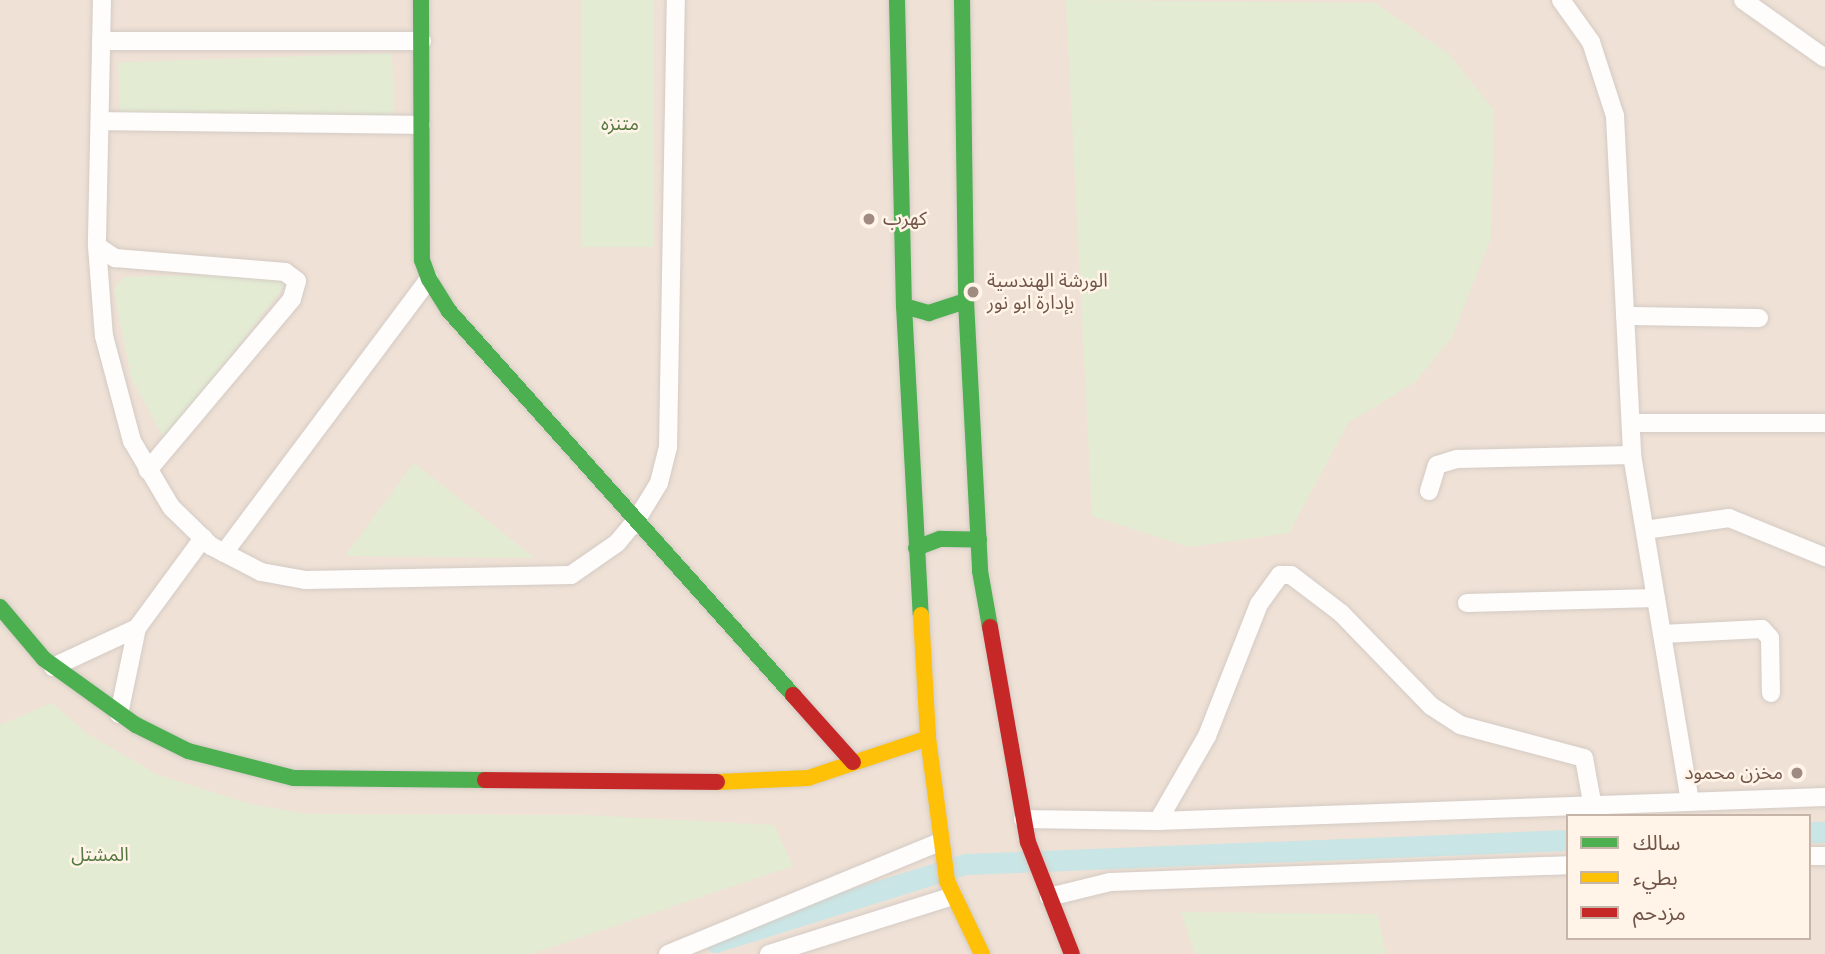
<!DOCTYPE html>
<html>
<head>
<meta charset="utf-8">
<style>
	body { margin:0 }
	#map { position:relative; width:1825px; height:954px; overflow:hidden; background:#f6efe8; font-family:Raleway,"Noto Sans Arabic",sans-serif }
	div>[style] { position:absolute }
	.residential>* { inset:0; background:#efe1d5 }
	.green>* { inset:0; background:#e3ecd3; transform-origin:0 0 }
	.canal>* { height:21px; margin:-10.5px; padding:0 10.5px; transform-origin:10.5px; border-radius:10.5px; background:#cae5e5 }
	.roads { filter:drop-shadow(0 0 2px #d4cbc5) drop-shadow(0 0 2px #d4cbc5) }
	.street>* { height:18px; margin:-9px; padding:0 9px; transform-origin:9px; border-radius:9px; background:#fefdfc }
	.fast>* { height:16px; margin:-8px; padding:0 8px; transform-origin:8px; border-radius:8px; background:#4caf50 }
	.slow>* { height:16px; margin:-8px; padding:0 8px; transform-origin:8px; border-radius:8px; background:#ffc107 }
	.jam>* { height:16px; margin:-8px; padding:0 8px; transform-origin:8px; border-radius:8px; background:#c62828 }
	.dots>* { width:19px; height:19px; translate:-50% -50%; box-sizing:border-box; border:4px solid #fff4e7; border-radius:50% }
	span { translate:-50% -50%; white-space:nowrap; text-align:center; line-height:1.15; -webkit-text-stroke:5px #fff4e7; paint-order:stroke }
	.park-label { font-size:19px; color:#557841 }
	.poi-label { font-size:19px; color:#725549 }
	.left { translate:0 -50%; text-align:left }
	.right { translate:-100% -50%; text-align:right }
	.legend { position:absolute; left:1566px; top:814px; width:245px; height:126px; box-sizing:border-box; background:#fff4e7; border:2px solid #c7b4a8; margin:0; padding:9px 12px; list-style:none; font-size:21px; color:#725549 }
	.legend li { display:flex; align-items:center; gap:14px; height:35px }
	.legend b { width:35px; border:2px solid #c7b4a8 }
</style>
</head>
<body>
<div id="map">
	<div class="residential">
		<div style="clip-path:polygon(evenodd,0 0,1825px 0,1825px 954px,0 954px,0 0,1568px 816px,1809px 816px,1809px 938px,1568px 938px,1568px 816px)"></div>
	</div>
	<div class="green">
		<div style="left:581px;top:0;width:72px;height:247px"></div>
		<div style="clip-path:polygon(1066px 0,1375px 3px,1449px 54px,1494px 111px,1491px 238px,1452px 337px,1415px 382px,1348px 423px,1289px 533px,1189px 547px,1092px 516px)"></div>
		<div style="left:392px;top:53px;width:63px;height:274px;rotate:88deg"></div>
		<div style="clip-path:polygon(267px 273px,286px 284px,165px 441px,131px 377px,114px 289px,124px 277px)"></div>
		<div style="clip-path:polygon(414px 463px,535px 558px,345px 556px)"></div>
		<div style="clip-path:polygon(52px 703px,86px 733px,158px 775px,254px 805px,307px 814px,585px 815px,774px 825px,793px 866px,531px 954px,0 954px,0 725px)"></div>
		<div style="clip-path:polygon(1181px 912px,1377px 914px,1386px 954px,1195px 954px)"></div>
	</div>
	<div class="canal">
		<div style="left:1809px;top:832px;width:16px"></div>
		<div style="left:715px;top:942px;width:263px;rotate:-17.3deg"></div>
		<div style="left:966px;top:864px;width:602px;rotate:-2.28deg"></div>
	</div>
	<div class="roads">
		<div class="street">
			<div style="left:102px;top:0;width:246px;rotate:91.2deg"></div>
			<div style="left:97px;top:246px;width:22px;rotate:34deg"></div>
			<div style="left:115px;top:258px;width:171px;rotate:4.7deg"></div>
			<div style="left:285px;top:272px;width:15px;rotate:37deg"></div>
			<div style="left:297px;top:281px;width:19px;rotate:106deg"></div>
			<div style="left:292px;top:299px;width:224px;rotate:130.1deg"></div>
			<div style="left:1561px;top:0;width:52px;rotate:54.5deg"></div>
			<div style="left:1591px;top:42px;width:78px;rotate:72deg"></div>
			<div style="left:1615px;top:116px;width:339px;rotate:87.1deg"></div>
			<div style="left:1632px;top:455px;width:347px;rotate:80.5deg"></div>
			<div style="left:1743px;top:0;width:100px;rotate:35.3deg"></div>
			<div style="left:101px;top:41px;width:321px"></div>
			<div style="left:100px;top:121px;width:321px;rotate:0.7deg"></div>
			<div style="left:97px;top:246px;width:90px;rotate:85.6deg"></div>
			<div style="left:104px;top:336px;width:109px;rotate:75.1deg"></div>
			<div style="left:132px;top:441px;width:77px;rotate:59.4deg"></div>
			<div style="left:171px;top:507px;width:56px;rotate:44.3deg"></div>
			<div style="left:211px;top:546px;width:56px;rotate:27.5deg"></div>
			<div style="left:261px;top:572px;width:46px;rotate:10.1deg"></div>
			<div style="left:306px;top:580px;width:265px;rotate:-1.1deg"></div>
			<div style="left:571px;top:575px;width:56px;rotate:-34.8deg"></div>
			<div style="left:617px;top:543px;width:31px;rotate:-50deg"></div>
			<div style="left:637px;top:519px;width:42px;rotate:-58.6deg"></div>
			<div style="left:659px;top:483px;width:36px;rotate:-76deg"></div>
			<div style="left:668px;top:448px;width:448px;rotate:-89deg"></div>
			<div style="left:1625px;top:316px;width:134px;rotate:0.9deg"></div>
			<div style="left:1631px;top:423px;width:194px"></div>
			<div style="left:1429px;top:491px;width:27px;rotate:-73deg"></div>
			<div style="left:1437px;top:465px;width:21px;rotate:-17deg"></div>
			<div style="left:1457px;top:459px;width:175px;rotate:-1.3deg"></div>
			<div style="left:1645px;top:530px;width:85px;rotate:-8.1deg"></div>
			<div style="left:1729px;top:518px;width:104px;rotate:22.1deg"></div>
			<div style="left:224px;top:553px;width:342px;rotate:-53.2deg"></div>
			<div style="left:1467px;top:603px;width:189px;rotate:-1.5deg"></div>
			<div style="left:1662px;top:634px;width:100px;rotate:-2.9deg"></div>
			<div style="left:1762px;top:629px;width:12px;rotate:48deg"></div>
			<div style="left:1770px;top:638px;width:55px;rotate:89deg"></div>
			<div style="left:53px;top:667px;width:93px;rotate:-24.9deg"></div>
			<div style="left:119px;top:714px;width:88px;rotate:-78.2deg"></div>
			<div style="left:137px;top:628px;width:112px;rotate:-53.7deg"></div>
			<div style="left:1023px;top:819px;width:135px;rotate:0.8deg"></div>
			<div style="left:1158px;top:821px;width:667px;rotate:-2.06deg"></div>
			<div style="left:1158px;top:821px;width:98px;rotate:-60deg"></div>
			<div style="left:1207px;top:736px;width:142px;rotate:-68.5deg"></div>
			<div style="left:1259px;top:604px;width:36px;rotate:-54deg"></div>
			<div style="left:1280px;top:575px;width:11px"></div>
			<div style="left:1291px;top:575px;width:63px;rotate:37.2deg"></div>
			<div style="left:1341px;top:613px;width:129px;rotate:45.9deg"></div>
			<div style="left:1431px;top:706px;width:35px;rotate:33deg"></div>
			<div style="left:1460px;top:725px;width:128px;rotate:14.9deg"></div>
			<div style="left:1584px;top:758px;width:45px;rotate:79.7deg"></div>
			<div style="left:1809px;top:856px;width:16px"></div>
			<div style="left:1049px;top:897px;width:63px;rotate:-13.8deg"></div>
			<div style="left:1110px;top:882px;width:458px;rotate:-2.1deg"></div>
			<div style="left:668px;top:954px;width:294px;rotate:-22.4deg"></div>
			<div style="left:769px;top:954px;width:193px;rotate:-17.5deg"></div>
		</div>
		<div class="fast">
			<div style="left:421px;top:0;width:260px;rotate:89.8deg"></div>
			<div style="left:422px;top:260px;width:20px;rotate:70deg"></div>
			<div style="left:429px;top:279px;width:38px;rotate:58deg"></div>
			<div style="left:449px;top:311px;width:516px;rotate:48.14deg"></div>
			<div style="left:897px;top:0;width:306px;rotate:88.7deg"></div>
			<div style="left:904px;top:306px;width:309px;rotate:86.9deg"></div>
			<div style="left:962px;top:0;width:301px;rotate:89.2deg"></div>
			<div style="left:966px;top:301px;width:270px;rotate:87deg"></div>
			<div style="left:980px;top:571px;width:57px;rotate:79.9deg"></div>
			<div style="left:904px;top:306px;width:26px;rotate:16deg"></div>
			<div style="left:929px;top:313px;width:39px;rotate:-18deg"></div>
			<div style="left:916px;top:548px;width:26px;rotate:-21deg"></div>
			<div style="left:940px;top:539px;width:39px;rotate:1deg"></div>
			<div style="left:0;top:607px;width:68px;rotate:49.8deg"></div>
			<div style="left:44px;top:659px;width:113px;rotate:35.7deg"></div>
			<div style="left:136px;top:725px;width:58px;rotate:26.6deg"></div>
			<div style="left:188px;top:751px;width:109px;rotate:14.3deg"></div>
			<div style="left:294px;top:778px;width:191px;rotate:0.6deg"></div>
		</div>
		<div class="slow">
			<div style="left:921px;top:615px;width:123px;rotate:86.7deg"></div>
			<div style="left:928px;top:738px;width:144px;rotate:82.4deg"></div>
			<div style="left:947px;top:881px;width:81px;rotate:64.4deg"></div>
			<div style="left:717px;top:782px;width:91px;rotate:-2.5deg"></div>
			<div style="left:808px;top:778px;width:126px;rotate:-18.4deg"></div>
		</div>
		<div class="jam">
			<div style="left:990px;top:627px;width:218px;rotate:80deg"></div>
			<div style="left:1028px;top:842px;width:120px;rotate:68.6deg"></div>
			<div style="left:793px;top:695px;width:90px;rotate:48.2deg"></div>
			<div style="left:485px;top:780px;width:232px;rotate:0.5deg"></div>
		</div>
	</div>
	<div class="dots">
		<div style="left:869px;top:219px;background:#a08b81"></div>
		<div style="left:973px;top:292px;background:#a08b81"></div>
		<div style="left:1797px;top:773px;background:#a08b81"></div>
	</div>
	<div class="park-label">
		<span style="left:620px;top:124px">متنزه</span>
		<span style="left:100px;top:855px">المشتل</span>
	</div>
	<div class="poi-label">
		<span class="left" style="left:883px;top:219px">كهرب</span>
		<span class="left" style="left:987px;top:292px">الورشة الهندسية<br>بإدارة ابو نور</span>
		<span class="right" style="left:1783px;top:773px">مخزن محمود</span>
	</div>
	<ul class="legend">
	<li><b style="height:9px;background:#4caf50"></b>سالك</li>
	<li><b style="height:9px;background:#ffc107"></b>بطيء</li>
	<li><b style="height:9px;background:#c62828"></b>مزدحم</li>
	</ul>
</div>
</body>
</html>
